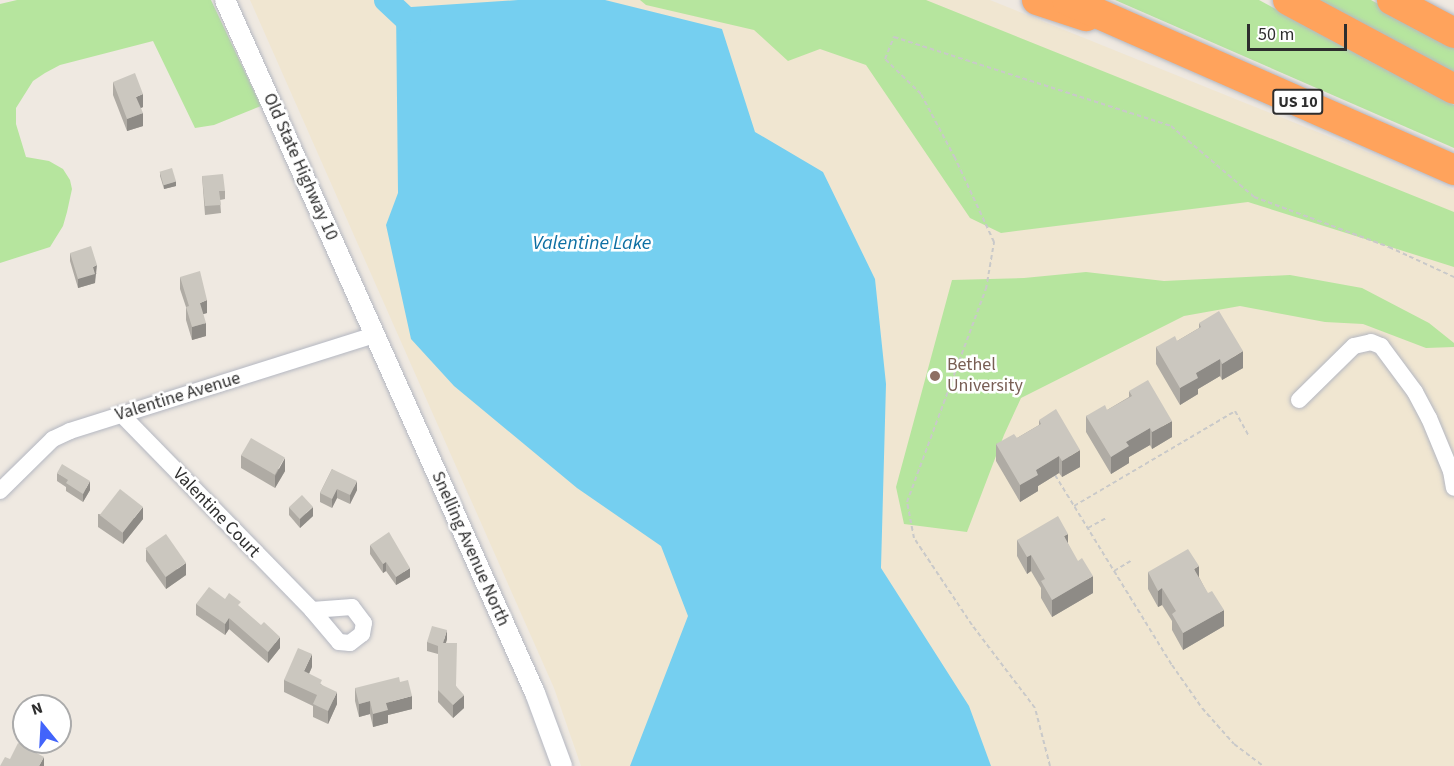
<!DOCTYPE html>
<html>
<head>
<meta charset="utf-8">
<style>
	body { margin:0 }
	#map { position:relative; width:1454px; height:766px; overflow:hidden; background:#efe9e1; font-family:"Source Sans 3",sans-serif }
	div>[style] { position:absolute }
	.education>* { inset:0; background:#f0e6d1 }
	.green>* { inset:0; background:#b6e59e }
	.water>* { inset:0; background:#75cff0 }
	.river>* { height:24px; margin:-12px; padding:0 12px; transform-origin:12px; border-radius:12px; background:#75cff0 }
	.path>* { height:2px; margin-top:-1px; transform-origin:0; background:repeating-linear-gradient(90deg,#c9c9c9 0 4.5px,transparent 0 7.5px) }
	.roads { filter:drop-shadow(0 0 2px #b4b7c1) drop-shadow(0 0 2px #b4b7c1) }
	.minor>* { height:16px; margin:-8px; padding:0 8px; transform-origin:8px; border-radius:8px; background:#fff }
	.tertiary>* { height:20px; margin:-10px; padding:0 10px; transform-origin:10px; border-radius:10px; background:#fff }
	.motorway>* { height:30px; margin:-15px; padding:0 15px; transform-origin:15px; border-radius:15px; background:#ffa35c }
	.wall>* { inset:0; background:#afaba4 }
	.shaded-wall>* { inset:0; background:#8e8b86 }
	.building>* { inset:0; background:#cbc7bf; transform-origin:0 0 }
	.dots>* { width:16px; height:16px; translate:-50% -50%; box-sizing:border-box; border:3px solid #fff; border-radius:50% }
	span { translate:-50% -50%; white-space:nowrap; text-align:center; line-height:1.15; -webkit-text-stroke:5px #fff; paint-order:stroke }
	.shield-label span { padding:2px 4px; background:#fff; border:2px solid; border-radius:4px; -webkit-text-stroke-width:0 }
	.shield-label { font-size:16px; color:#2e2e2e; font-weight:700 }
	.street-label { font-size:18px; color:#2e2e2e }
	.education-label { font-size:18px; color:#785e54 }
	.left { translate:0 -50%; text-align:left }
	.water-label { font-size:20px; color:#0d6fa3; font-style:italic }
	.north { position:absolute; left:12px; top:694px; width:60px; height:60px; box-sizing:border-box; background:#fff; border:2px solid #ababab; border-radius:50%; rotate:342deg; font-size:16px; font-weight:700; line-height:24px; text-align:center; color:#2e2e2e }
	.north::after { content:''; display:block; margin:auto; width:21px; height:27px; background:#4264fb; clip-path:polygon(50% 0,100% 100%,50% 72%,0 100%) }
	.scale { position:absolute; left:1247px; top:24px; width:100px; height:27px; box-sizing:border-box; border:3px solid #2e2e2e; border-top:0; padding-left:8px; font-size:18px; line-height:21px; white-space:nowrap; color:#2e2e2e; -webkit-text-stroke:4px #fff; paint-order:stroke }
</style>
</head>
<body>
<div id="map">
	<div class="education">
		<div style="clip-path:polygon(250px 0,990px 0,1377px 156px,1454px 190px,1454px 766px,581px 766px,554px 688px)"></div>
	</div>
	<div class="green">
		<div style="clip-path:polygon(17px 0,211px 0,261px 106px,214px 125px,195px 128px,153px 41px,60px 65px,45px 73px,33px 81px,16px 108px,16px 124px,26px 157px,49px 161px,63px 169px,70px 180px,72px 189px,67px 212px,63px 226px,50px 247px,0 263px,0 4px)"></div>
		<div style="clip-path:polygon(640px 0,926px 0,1454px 212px,1454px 267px,1248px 202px,1001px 233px,970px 218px,866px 65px,820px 49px,788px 61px,754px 30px,646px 5px)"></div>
		<div style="clip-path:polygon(1115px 0,1259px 0,1454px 105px,1454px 148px)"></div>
		<div style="clip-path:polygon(1317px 0,1371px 0,1454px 44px,1454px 74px)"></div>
		<div style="clip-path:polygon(1086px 272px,1164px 281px,1290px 275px,1362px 288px,1429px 323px,1454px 343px,1454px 347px,1426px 348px,1363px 324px,1325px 322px,1240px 306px,1184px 316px,1021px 398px,1004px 435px,967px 532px,904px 524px,896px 487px,952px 280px,1024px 278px)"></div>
	</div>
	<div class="water">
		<div style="clip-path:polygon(518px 0,605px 0,722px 29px,755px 132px,823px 172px,875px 279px,886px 384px,881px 568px,969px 706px,991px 766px,630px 766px,688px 616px,661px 546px,577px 488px,454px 386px,411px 339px,386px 225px,398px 193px,396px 8px)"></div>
	</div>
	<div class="river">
		<div style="left:386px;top:0;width:45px;rotate:43.2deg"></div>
	</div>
	<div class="path">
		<div style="left:1055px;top:475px;width:223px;rotate:58.4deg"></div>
		<div style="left:1172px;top:665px;width:52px;rotate:55.1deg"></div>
		<div style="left:1202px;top:708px;width:48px;rotate:48.4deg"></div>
		<div style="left:1234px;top:744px;width:36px;rotate:37deg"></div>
		<div style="left:1074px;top:506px;width:187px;rotate:-30.5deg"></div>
		<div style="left:1235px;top:411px;width:29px;rotate:61deg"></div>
		<div style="left:1088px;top:528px;width:21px;rotate:-29deg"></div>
		<div style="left:1114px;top:571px;width:21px;rotate:-31deg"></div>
		<div style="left:1050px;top:766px;width:60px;rotate:-104.5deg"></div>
		<div style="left:1035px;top:708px;width:104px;rotate:-127.2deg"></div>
		<div style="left:972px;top:625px;width:105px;rotate:-123.7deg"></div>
		<div style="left:914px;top:538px;width:37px;rotate:-101deg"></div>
		<div style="left:907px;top:502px;width:227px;rotate:-69.7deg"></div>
		<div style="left:986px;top:289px;width:48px;rotate:-80.3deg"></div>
		<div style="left:994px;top:242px;width:93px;rotate:-114.9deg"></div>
		<div style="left:955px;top:158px;width:72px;rotate:-118deg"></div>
		<div style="left:921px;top:94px;width:50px;rotate:-135.8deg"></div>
		<div style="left:885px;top:59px;width:24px;rotate:-68deg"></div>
		<div style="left:894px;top:37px;width:291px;rotate:17.8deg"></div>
		<div style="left:1171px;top:126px;width:109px;rotate:40.5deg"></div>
		<div style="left:1254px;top:197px;width:144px;rotate:20.3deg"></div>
		<div style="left:1389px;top:247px;width:72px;rotate:24.8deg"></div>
	</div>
	<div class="roads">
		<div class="minor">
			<div style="left:1299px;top:400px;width:77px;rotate:-44.5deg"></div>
			<div style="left:1354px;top:346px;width:17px;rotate:-13deg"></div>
			<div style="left:1371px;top:342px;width:11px;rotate:22deg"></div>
			<div style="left:1381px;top:346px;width:57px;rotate:53.5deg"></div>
			<div style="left:1415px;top:392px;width:30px;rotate:62deg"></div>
			<div style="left:1429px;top:418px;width:57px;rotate:67.5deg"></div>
			<div style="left:1451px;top:471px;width:17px;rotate:80deg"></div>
			<div style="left:121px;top:414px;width:274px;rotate:45.7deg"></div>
			<div style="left:312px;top:610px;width:42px;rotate:49.8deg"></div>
			<div style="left:339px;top:642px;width:11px;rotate:5deg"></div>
			<div style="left:350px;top:643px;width:15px;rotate:-37deg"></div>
			<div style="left:362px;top:634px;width:11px;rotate:-80deg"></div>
			<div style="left:364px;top:623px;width:20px;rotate:-127deg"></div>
			<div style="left:352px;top:607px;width:40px;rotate:175.7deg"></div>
			<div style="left:0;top:491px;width:74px;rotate:-44.5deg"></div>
			<div style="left:53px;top:439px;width:19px;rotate:-25deg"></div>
			<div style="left:70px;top:431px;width:319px;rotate:-17.5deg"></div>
		</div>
		<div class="tertiary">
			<div style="left:225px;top:0;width:759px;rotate:65.9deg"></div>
			<div style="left:535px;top:693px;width:78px;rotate:69.7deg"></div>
		</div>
		<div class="motorway">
			<div style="left:1037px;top:0;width:52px;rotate:18.1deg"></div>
			<div style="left:1067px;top:0;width:423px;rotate:23.7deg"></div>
			<div style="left:1288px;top:0;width:188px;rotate:28.2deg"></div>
			<div style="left:1392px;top:0;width:70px;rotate:28deg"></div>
		</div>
	</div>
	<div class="wall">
		<div style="clip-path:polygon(113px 82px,143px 107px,141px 108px,143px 126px,127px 131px,113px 95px)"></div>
		<div style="clip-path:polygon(160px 172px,176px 186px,164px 189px,160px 176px)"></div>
		<div style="clip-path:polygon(202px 176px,225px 191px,225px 199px,220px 200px,221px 213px,205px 215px)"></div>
		<div style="clip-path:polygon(70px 253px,97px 274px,95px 274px,95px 283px,78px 288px,70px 261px)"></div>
		<div style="clip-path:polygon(180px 277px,207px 313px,203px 314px,206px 336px,192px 340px,186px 320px,186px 307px,180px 289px)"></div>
		<div style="clip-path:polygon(1199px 323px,1243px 368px,1222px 380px,1220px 376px,1198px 389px,1198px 394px,1180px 405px,1156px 364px,1156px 347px,1177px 341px,1199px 328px)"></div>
		<div style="clip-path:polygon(1129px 391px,1172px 437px,1152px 449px,1150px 445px,1129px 457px,1129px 463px,1111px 474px,1086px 432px,1086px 416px,1107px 410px,1129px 397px)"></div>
		<div style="clip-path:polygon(1039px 420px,1080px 467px,1062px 477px,1059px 473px,1038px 486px,1038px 491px,1020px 502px,996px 461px,996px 444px,1017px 438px,1039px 425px)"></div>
		<div style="clip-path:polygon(241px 455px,285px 471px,275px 488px,241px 468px)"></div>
		<div style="clip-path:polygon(332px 469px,357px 490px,350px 504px,337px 498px,332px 508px,320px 502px,320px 493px)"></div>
		<div style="clip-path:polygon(57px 473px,90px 490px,83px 502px,66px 491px,66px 487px,57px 481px)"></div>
		<div style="clip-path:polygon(289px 507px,313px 516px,300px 528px,289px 515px)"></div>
		<div style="clip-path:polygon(98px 514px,143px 519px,123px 544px,98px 527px)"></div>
		<div style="clip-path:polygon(1017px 540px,1068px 544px,1093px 593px,1052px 617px,1041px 598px,1041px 588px,1031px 571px,1027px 574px,1017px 556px)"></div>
		<div style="clip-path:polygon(370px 545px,410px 577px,396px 585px,386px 571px,383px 573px,370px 554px)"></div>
		<div style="clip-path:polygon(146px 549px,186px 575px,166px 589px,146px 561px)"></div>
		<div style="clip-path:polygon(1148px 572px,1199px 577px,1224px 626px,1183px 650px,1172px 630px,1172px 621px,1162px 605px,1158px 607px,1148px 589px)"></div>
		<div style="clip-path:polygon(225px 599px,241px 608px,280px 648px,268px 663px,229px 629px,225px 635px,196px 615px,196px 604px)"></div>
		<div style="clip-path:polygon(447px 639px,446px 643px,456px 686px,464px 708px,453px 718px,438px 702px,438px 654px,427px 651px,427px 642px)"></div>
		<div style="clip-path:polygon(312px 667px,309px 674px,322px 685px,337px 704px,328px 724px,313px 717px,313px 706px,284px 692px,284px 680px)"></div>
		<div style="clip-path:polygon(355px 688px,412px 709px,388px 715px,388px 723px,373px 727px,370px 714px,359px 717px,355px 701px)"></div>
	</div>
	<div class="shaded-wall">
		<div style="clip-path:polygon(143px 94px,143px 107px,136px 110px,136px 97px)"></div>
		<div style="clip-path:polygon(143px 113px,143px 126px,127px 131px,127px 119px)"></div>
		<div style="clip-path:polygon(176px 181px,176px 186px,164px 189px,164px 185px)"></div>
		<div style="clip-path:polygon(97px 265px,95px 283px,78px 288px,78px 279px,93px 267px)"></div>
		<div style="clip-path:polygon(207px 300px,207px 313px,200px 315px,200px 303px)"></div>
		<div style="clip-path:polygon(206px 323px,206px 336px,192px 340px,192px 327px)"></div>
		<div style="clip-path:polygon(1243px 351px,1243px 368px,1222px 380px,1222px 364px)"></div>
		<div style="clip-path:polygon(1220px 359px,1220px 376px,1198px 389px,1198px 394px,1180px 405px,1180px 388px,1196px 373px)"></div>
		<div style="clip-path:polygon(1172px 421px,1172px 437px,1152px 449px,1152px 432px)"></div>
		<div style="clip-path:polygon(1150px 428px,1150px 445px,1129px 457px,1129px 463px,1111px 474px,1111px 457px,1126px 442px)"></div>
		<div style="clip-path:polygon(1080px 450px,1080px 467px,1062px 477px,1062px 461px)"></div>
		<div style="clip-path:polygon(1059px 456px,1059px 473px,1038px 486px,1038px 491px,1020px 502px,1020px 485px,1036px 470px)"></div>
		<div style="clip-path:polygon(285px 458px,285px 471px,275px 488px,275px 476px)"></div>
		<div style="clip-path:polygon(90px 481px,90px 490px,83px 502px,83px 494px)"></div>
		<div style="clip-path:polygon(357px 481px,357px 490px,350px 504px,350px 495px)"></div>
		<div style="clip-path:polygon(337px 489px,337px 498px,332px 508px,332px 499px)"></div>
		<div style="clip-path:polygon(143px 507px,143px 519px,123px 544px,123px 532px)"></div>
		<div style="clip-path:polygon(313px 507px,313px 516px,300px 528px,300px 519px)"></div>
		<div style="clip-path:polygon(1068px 534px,1068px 551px,1064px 536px)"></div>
		<div style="clip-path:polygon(1031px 555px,1031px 571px,1027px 574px,1027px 557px)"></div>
		<div style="clip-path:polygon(386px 562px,386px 571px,383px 573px,383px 564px)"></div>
		<div style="clip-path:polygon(186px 563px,186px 575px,166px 589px,166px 577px)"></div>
		<div style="clip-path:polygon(1199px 566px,1199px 583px,1194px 569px)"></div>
		<div style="clip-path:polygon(410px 568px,410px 577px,396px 585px,396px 577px)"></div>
		<div style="clip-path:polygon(1093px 576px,1093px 593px,1052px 617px,1052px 600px)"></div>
		<div style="clip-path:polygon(1162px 588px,1162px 605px,1158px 607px,1158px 591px)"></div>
		<div style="clip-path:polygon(1224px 610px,1224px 626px,1183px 650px,1183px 633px)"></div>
		<div style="clip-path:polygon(229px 618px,229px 629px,225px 635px,225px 624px)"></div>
		<div style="clip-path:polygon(447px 630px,447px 639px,442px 655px,442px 647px)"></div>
		<div style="clip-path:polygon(280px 637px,280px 648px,268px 663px,268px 652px)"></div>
		<div style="clip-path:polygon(312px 654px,312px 667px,304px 684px,304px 671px)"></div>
		<div style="clip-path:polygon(337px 692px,337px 704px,328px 724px,328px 711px)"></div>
		<div style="clip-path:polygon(464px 695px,464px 708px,453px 718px,453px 705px)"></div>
		<div style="clip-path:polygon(412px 696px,412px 709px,388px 715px,388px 723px,373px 727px,373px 714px,386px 703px)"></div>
		<div style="clip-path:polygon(370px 701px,370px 714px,359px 717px,359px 704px)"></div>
		<div style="clip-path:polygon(44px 757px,44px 766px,39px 766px)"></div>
	</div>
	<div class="building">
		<div style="clip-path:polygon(135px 73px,143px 94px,136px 97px,143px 113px,127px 119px,113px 82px)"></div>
		<div style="left:172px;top:168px;width:14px;height:13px;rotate:73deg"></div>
		<div style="clip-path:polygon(223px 174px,225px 191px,219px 191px,221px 205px,205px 206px,202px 176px)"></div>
		<div style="clip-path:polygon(91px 246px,97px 265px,93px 267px,95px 274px,78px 279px,70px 253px)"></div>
		<div style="clip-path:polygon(200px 271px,207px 300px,200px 303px,206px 323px,192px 327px,186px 307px,189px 306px,180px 277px)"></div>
		<div style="clip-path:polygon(1219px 311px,1243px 351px,1222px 364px,1220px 359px,1196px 373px,1198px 378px,1180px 388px,1156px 347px,1175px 336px,1177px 341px,1201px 327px,1199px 323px)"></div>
		<div style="clip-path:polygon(1148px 380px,1172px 421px,1152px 432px,1150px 428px,1126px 442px,1129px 446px,1111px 457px,1086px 416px,1105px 405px,1107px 410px,1132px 396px,1129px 391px)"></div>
		<div style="clip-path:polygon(1056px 409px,1080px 450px,1062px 461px,1059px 456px,1036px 470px,1038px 475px,1020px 485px,996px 444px,1014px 434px,1017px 438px,1041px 424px,1039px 420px)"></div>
		<div style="left:251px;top:438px;width:39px;height:20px;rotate:30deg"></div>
		<div style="clip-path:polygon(62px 464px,90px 481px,83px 494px,66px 483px,68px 480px,57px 473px)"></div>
		<div style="clip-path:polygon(332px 469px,357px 481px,350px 495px,337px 489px,332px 499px,320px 493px)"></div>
		<div style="left:120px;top:489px;width:29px;height:33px;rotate:38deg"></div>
		<div style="left:302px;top:495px;width:16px;height:18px;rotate:47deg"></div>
		<div style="clip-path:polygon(1058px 516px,1068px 534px,1064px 536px,1078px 561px,1082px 558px,1093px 576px,1052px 600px,1041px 581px,1045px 579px,1031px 555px,1027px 557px,1017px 540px)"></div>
		<div style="clip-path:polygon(389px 532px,410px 568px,396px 577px,386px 562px,383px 564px,370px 545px)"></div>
		<div style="left:166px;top:534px;width:35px;height:25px;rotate:55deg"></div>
		<div style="clip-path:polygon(1188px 549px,1199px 566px,1194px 569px,1208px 593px,1212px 591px,1224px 610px,1183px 633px,1172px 614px,1176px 611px,1162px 588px,1158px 591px,1148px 572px)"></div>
		<div style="clip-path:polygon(209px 587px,225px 599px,229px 593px,241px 602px,238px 605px,261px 625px,264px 622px,280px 637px,268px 652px,229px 618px,225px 624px,196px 604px)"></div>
		<div style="clip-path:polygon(432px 626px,447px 630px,443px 643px,438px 643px,438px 646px,427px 642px)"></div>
		<div style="clip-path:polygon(438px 643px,457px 643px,456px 686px,464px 695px,453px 705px,438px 690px)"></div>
		<div style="clip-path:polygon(298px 648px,312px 654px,304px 671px,322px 680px,320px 684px,337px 692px,328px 711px,313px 704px,317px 695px,284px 680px)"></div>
		<div style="clip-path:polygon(399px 677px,400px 682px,408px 680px,412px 696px,386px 703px,388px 710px,373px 714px,370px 701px,359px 704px,355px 688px)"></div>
		<div style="clip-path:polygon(18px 743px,44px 757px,39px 766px,0 766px,5px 757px,10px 759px)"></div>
	</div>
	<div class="dots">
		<div style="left:935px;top:376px;background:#8d6e63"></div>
	</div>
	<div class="shield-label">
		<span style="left:1298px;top:102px">US 10</span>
	</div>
	<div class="street-label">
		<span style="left:300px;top:167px;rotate:66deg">Old State Highway 10</span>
		<span style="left:178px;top:397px;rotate:-17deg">Valentine Avenue</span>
		<span style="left:216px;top:513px;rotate:46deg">Valentine Court</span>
		<span style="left:470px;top:549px;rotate:66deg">Snelling Avenue North</span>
	</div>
	<div class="education-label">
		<span class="left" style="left:947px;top:376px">Bethel<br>University</span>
	</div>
	<div class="water-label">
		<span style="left:592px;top:243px">Valentine Lake</span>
	</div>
	<div class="north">N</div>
	<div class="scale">50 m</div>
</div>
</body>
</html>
